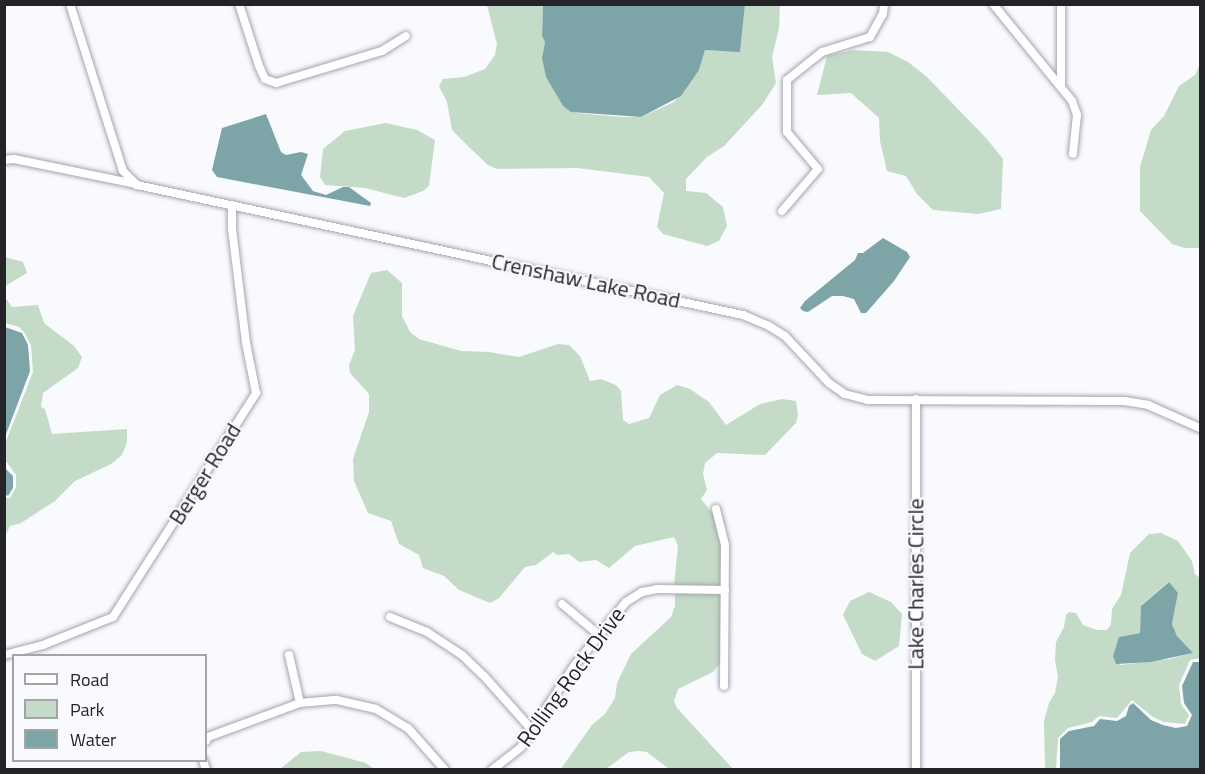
<!DOCTYPE html>
<html>
<head>
<meta charset="utf-8">
<style>
	body { margin:0 }
	#map { position:relative; width:1205px; height:774px; overflow:hidden; background:#f9fafe; font-family:"Titillium Web",sans-serif }
	div>[style] { position:absolute }
	.green>* { inset:0; background:#c4dbc7 }
	.water>* { inset:0; background:#7da5a8 }
	.roads { filter:drop-shadow(0 0 2px #a4a5ae) drop-shadow(0 0 2px #a4a5ae) }
	.minor>* { height:8px; margin:-4px; padding:0 4px; transform-origin:4px; border-radius:4px; background:#fff }
	span { translate:-50% -50%; white-space:nowrap; text-align:center; line-height:1.15; -webkit-text-stroke:4.5px #f9fafe; paint-order:stroke }
	.street-label { font-size:22px; color:#242428 }
	.frame { position:absolute; inset:0; border:6px solid #242428; pointer-events:none }
	.legend { position:absolute; left:12px; top:654px; width:195px; height:108px; box-sizing:border-box; background:#f9fafe; border:2px solid #a4a4a8; margin:0; padding:8px 10px; list-style:none; font-size:18px; color:#242428 }
	.legend li { display:flex; align-items:center; gap:12px; height:30px }
	.legend b { width:30px; border:2px solid #a4a4a8 }
</style>
</head>
<body>
<div id="map">
	<div class="green">
		<div style="clip-path:polygon(487px 5px,543px 5px,542px 36px,545px 42px,542px 58px,547px 78px,563px 106px,577px 113px,622px 117px,641px 117px,674px 102px,699px 70px,705px 50px,740px 51px,745px 5px,780px 5px,779px 28px,772px 57px,776px 83px,762px 105px,724px 146px,707px 157px,686px 179px,686px 191px,706px 193px,723px 207px,727px 226px,719px 241px,707px 246px,663px 234px,657px 227px,664px 193px,649px 177px,577px 168px,497px 169px,488px 165px,471px 149px,452px 130px,447px 102px,439px 86px,443px 79px,464px 77px,485px 69px,495px 55px,497px 44px)"></div>
		<div style="clip-path:polygon(853px 50px,888px 52px,908px 62px,926px 76px,986px 138px,1003px 159px,1001px 209px,978px 214px,933px 210px,917px 194px,906px 176px,887px 171px,880px 141px,879px 118px,851px 93px,817px 95px,827px 56px)"></div>
		<div style="clip-path:polygon(1200px 64px,1200px 248px,1185px 248px,1172px 244px,1140px 211px,1140px 167px,1151px 130px,1164px 116px,1179px 86px,1195px 75px)"></div>
		<div style="clip-path:polygon(386px 123px,417px 130px,435px 140px,429px 186px,423px 191px,404px 198px,365px 188px,325px 185px,320px 177px,323px 149px,345px 131px)"></div>
		<div style="clip-path:polygon(5px 257px,23px 262px,27px 273px,5px 286px,5px 289px)"></div>
		<div style="clip-path:polygon(387px 270px,402px 283px,402px 316px,410px 332px,419px 339px,461px 351px,489px 352px,519px 357px,558px 344px,569px 345px,580px 356px,590px 381px,601px 379px,616px 385px,621px 391px,623px 420px,629px 424px,649px 418px,660px 395px,677px 385px,690px 389px,709px 402px,726px 425px,760px 404px,782px 399px,796px 401px,798px 415px,796px 423px,765px 455px,717px 453px,705px 463px,703px 474px,707px 490px,701px 499px,714px 515px,721px 546px,720px 586px,674px 585px,678px 546px,674px 537px,635px 546px,609px 568px,596px 560px,579px 562px,569px 554px,557px 555px,553px 552px,536px 565px,525px 567px,499px 598px,490px 603px,459px 590px,444px 576px,423px 568px,419px 555px,399px 544px,391px 521px,368px 513px,354px 481px,353px 459px,369px 412px,369px 394px,350px 373px,349px 365px,355px 350px,353px 316px,371px 273px)"></div>
		<div style="clip-path:polygon(4px 296px,12px 307px,38px 305px,44px 323px,74px 346px,82px 357px,78px 368px,43px 393px,41px 407px,45px 409px,52px 434px,127px 429px,127px 442px,122px 455px,111px 464px,75px 481px,55px 501px,21px 523px,10px 526px,5px 536px,5px 498px,10px 498px,16px 487px,16px 475px,5px 460px,5px 444px,33px 372px,31px 345px,24px 332px,19px 327px,5px 323px)"></div>
		<div style="clip-path:polygon(evenodd,1161px 533px,1178px 541px,1192px 561px,1195px 574px,1200px 578px,1200px 658px,1190px 660px,1179px 685px,1181px 704px,1189px 715px,1185px 724px,1164px 722px,1153px 717px,1132px 700px,1117px 718px,1099px 716px,1092px 722px,1068px 728px,1058px 738px,1056px 769px,1045px 770px,1044px 721px,1049px 703px,1055px 693px,1058px 677px,1055px 660px,1056px 642px,1064px 627px,1066px 615px,1069px 612px,1076px 613px,1083px 625px,1097px 630px,1107px 630px,1111px 624px,1112px 609px,1121px 595px,1130px 553px,1149px 534px,1161px 533px,1168px 582px,1178px 593px,1172px 624px,1177px 636px,1192px 653px,1170px 659px,1120px 665px,1119px 637px,1140px 633px,1142px 605px,1168px 582px)"></div>
		<div style="clip-path:polygon(869px 592px,891px 602px,902px 614px,899px 646px,875px 661px,862px 654px,843px 615px,850px 601px)"></div>
		<div style="clip-path:polygon(675px 593px,721px 594px,721px 662px,713px 672px,678px 689px,674px 701px,677px 708px,733px 769px,669px 769px,647px 752px,639px 751px,629px 752px,606px 769px,560px 770px,592px 725px,605px 714px,615px 698px,617px 683px,631px 654px,671px 617px,675px 606px)"></div>
		<div style="clip-path:polygon(321px 751px,366px 763px,374px 769px,280px 769px,301px 752px)"></div>
	</div>
	<div class="water">
		<div style="clip-path:polygon(543px 5px,745px 5px,740px 52px,705px 50px,699px 70px,681px 96px,641px 117px,571px 112px,563px 106px,546px 77px,542px 58px,545px 42px,542px 36px)"></div>
		<div style="clip-path:polygon(266px 114px,281px 152px,286px 155px,301px 152px,308px 154px,301px 175px,313px 191px,326px 195px,343px 187px,349px 187px,371px 203px,370px 206px,217px 177px,212px 170px,222px 128px)"></div>
		<div style="clip-path:polygon(883px 238px,907px 252px,910px 257px,894px 281px,866px 313px,861px 313px,854px 299px,843px 296px,832px 296px,808px 312px,803px 311px,800px 308px,805px 301px,855px 260px,858px 253px,863px 253px)"></div>
		<div style="clip-path:polygon(5px 327px,22px 333px,28px 345px,30px 371px,5px 437px)"></div>
		<div style="clip-path:polygon(4px 467px,13px 476px,13px 488px,8px 496px,5px 494px)"></div>
		<div style="clip-path:polygon(1169px 582px,1178px 593px,1172px 624px,1177px 636px,1193px 653px,1151px 662px,1116px 664px,1113px 656px,1119px 637px,1140px 633px,1141px 606px)"></div>
		<div style="clip-path:polygon(1193px 662px,1200px 662px,1200px 769px,1060px 769px,1060px 739px,1069px 731px,1094px 726px,1100px 719px,1117px 721px,1126px 716px,1129px 706px,1133px 703px,1151px 720px,1163px 725px,1176px 728px,1187px 726px,1192px 715px,1184px 703px,1182px 686px)"></div>
	</div>
	<div class="roads">
		<div class="minor">
			<div style="left:70px;top:4px;width:175px;rotate:72.4deg"></div>
			<div style="left:123px;top:171px;width:20px;rotate:45deg"></div>
			<div style="left:137px;top:185px;width:620px;rotate:12.11deg"></div>
			<div style="left:743px;top:315px;width:28px;rotate:23deg"></div>
			<div style="left:769px;top:326px;width:19px;rotate:32deg"></div>
			<div style="left:785px;top:336px;width:64px;rotate:46.9deg"></div>
			<div style="left:829px;top:383px;width:19px;rotate:35deg"></div>
			<div style="left:845px;top:394px;width:24px;rotate:15deg"></div>
			<div style="left:868px;top:400px;width:256px;rotate:0.2deg"></div>
			<div style="left:1124px;top:401px;width:24px;rotate:9deg"></div>
			<div style="left:1148px;top:405px;width:57px;rotate:23.9deg"></div>
			<div style="left:239px;top:4px;width:65px;rotate:72.1deg"></div>
			<div style="left:259px;top:66px;width:14px;rotate:65deg"></div>
			<div style="left:265px;top:79px;width:12px;rotate:20deg"></div>
			<div style="left:276px;top:83px;width:111px;rotate:-16.8deg"></div>
			<div style="left:382px;top:51px;width:28px;rotate:-32deg"></div>
			<div style="left:993px;top:4px;width:125px;rotate:50.8deg"></div>
			<div style="left:1072px;top:101px;width:15px;rotate:70deg"></div>
			<div style="left:1077px;top:115px;width:39px;rotate:96deg"></div>
			<div style="left:1061px;top:4px;width:82px;rotate:90deg"></div>
			<div style="left:4px;top:160px;width:10px;rotate:-6deg"></div>
			<div style="left:14px;top:159px;width:125px;rotate:11.6deg"></div>
			<div style="left:782px;top:211px;width:55px;rotate:-49.4deg"></div>
			<div style="left:818px;top:169px;width:48px;rotate:-130deg"></div>
			<div style="left:787px;top:132px;width:52px;rotate:-90deg"></div>
			<div style="left:787px;top:80px;width:45px;rotate:-38.7deg"></div>
			<div style="left:822px;top:52px;width:50px;rotate:-17.4deg"></div>
			<div style="left:870px;top:37px;width:26px;rotate:-61deg"></div>
			<div style="left:883px;top:14px;width:10px;rotate:-84deg"></div>
			<div style="left:716px;top:509px;width:37px;rotate:76deg"></div>
			<div style="left:725px;top:545px;width:141px;rotate:90.4deg"></div>
			<div style="left:562px;top:604px;width:47px;rotate:39.8deg"></div>
			<div style="left:390px;top:617px;width:40px;rotate:22deg"></div>
			<div style="left:427px;top:632px;width:42px;rotate:33.3deg"></div>
			<div style="left:462px;top:655px;width:30px;rotate:44deg"></div>
			<div style="left:484px;top:676px;width:74px;rotate:48.3deg"></div>
			<div style="left:4px;top:655px;width:40px;rotate:-14.4deg"></div>
			<div style="left:43px;top:645px;width:75px;rotate:-21.8deg"></div>
			<div style="left:113px;top:617px;width:266px;rotate:-57.4deg"></div>
			<div style="left:256px;top:393px;width:51px;rotate:-101.3deg"></div>
			<div style="left:246px;top:343px;width:115px;rotate:-97deg"></div>
			<div style="left:232px;top:229px;width:24px;rotate:-90deg"></div>
			<div style="left:289px;top:655px;width:49px;rotate:77.1deg"></div>
			<div style="left:206px;top:741px;width:4px;rotate:-63deg"></div>
			<div style="left:208px;top:737px;width:98px;rotate:-20.3deg"></div>
			<div style="left:300px;top:703px;width:37px;rotate:-5deg"></div>
			<div style="left:337px;top:700px;width:40px;rotate:13deg"></div>
			<div style="left:376px;top:709px;width:37px;rotate:31deg"></div>
			<div style="left:408px;top:728px;width:56px;rotate:48.6deg"></div>
			<div style="left:203px;top:760px;width:10px;rotate:73deg"></div>
			<div style="left:492px;top:770px;width:37px;rotate:-38deg"></div>
			<div style="left:521px;top:747px;width:97px;rotate:-56.8deg"></div>
			<div style="left:574px;top:666px;width:82px;rotate:-50.9deg"></div>
			<div style="left:626px;top:602px;width:19px;rotate:-32deg"></div>
			<div style="left:642px;top:592px;width:15px;rotate:-11deg"></div>
			<div style="left:657px;top:589px;width:68px;rotate:0.8deg"></div>
			<div style="left:916px;top:770px;width:371px;rotate:-90deg"></div>
		</div>
	</div>
	<div class="street-label">
		<span style="left:586px;top:281px;rotate:12deg">Crenshaw Lake Road</span>
		<span style="left:205px;top:474px;rotate:-58deg">Berger Road</span>
		<span style="left:916px;top:584px;rotate:-90deg">Lake Charles Circle</span>
		<span style="left:571px;top:677px;rotate:-54deg">Rolling Rock Drive</span>
	</div>
	<div class="frame"></div>
	<ul class="legend">
	<li><b style="height:8px;background:#fff"></b>Road</li>
	<li><b style="height:16px;background:#c4dbc7"></b>Park</li>
	<li><b style="height:16px;background:#7da5a8"></b>Water</li>
	</ul>
</div>
</body>
</html>
